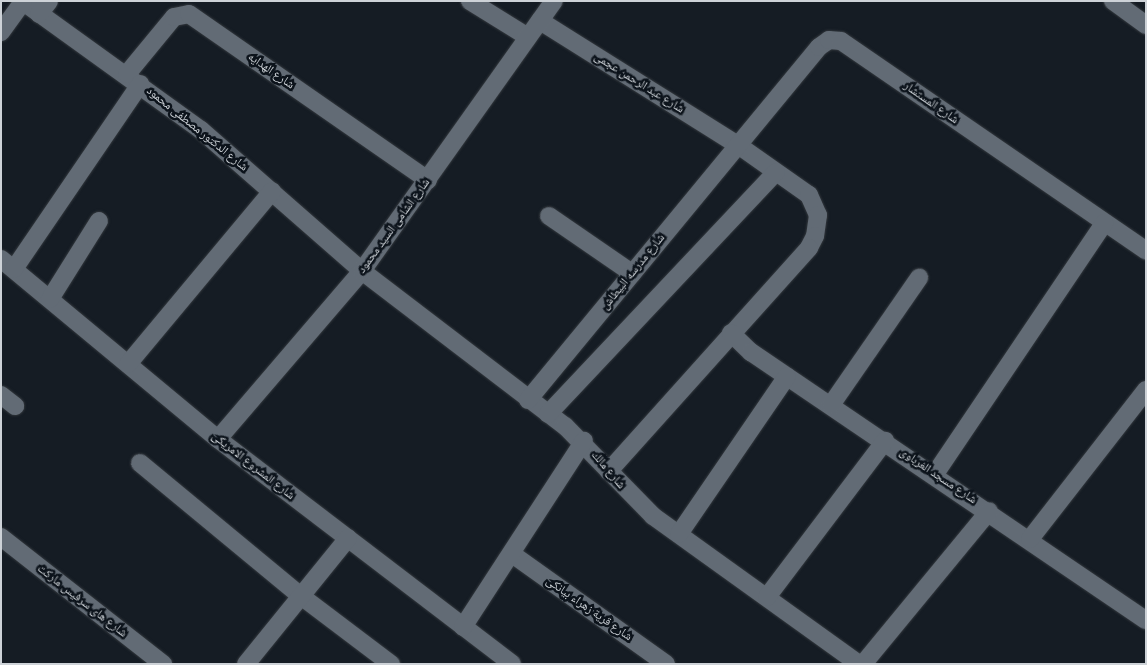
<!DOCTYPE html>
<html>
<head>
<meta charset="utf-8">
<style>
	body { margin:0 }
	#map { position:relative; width:1147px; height:665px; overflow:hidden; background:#151c24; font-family:"Fira Sans Condensed","Noto Naskh Arabic",sans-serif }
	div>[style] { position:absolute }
	.roads { filter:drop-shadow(0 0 1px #33383d) drop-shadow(0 0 1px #33383d) }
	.minor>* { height:18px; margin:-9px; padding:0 9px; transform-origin:9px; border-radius:9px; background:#626b75 }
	span { translate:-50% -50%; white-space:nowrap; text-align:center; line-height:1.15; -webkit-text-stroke:5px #0c131b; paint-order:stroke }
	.street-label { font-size:12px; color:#cdd2d7 }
	.frame { position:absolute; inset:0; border:2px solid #cdd2d7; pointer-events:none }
</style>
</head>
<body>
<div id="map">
	<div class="roads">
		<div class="minor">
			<div style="left:22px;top:1px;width:221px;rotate:35.8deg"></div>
			<div style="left:201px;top:130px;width:214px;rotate:41.2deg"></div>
			<div style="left:362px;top:271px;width:255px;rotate:37.4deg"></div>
			<div style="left:565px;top:426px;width:126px;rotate:45.6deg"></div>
			<div style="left:653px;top:516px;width:254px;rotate:35.7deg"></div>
			<div style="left:470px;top:1px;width:68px;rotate:31.8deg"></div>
			<div style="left:1113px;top:1px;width:41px;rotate:36deg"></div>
			<div style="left:39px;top:14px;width:16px;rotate:-52deg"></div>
			<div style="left:540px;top:21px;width:234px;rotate:32.1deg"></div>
			<div style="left:738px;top:145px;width:87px;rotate:35.2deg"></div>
			<div style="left:809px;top:195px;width:22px;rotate:66deg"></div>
			<div style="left:818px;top:215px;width:21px;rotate:98deg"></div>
			<div style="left:815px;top:236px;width:13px;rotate:117deg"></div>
			<div style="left:809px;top:248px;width:300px;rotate:131.9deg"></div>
			<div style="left:1px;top:32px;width:37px;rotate:-54deg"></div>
			<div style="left:127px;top:74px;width:74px;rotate:-50.5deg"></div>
			<div style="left:174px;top:17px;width:15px;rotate:-11deg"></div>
			<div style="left:189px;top:14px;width:291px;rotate:34.8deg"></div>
			<div style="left:549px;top:216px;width:101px;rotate:34.5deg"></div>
			<div style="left:1px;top:259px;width:282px;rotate:39.7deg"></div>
			<div style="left:218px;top:439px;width:370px;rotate:37.4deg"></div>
			<div style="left:14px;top:269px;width:224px;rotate:-55.7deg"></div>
			<div style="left:50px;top:299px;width:92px;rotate:-57.9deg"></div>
			<div style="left:731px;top:333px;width:28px;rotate:44deg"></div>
			<div style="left:751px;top:352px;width:477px;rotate:34.2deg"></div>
			<div style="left:128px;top:364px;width:225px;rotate:-50.2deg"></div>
			<div style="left:1px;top:395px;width:18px;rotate:38deg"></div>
			<div style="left:528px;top:400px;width:457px;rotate:-50.5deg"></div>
			<div style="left:819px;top:47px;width:12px;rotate:-35deg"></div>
			<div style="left:829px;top:40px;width:12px;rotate:5deg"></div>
			<div style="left:841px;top:41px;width:370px;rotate:34.5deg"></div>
			<div style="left:831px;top:405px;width:155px;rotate:-55.3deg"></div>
			<div style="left:548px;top:414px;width:332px;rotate:-46.7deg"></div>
			<div style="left:218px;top:439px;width:221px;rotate:-49.4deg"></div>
			<div style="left:362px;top:271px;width:331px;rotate:-54.6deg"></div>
			<div style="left:140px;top:463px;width:209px;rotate:39.6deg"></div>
			<div style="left:301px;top:596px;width:113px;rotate:37.1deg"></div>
			<div style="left:935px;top:474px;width:303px;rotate:-56deg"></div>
			<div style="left:679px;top:534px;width:191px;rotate:-55.6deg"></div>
			<div style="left:1px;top:537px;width:206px;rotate:38.1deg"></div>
			<div style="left:1030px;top:539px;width:189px;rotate:-52.1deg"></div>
			<div style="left:512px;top:554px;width:189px;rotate:35.5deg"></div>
			<div style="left:767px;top:597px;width:196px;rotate:-52.9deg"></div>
			<div style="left:463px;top:627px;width:222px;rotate:-57deg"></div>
			<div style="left:246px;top:664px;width:162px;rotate:-51deg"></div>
			<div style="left:863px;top:664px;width:198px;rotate:-50.5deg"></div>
		</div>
	</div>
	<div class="street-label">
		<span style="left:271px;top:71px;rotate:35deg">شارع الهدايه</span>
		<span style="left:639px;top:83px;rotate:32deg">شارع عبد الرحمن عجمى</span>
		<span style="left:931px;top:103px;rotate:35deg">شارع المستشار</span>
		<span style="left:197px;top:129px;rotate:39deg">شارع الدكتور مصطفى محمود</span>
		<span style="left:394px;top:226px;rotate:-54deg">شارع الشامى السيد محمود</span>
		<span style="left:633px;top:272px;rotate:-51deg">شارع مدرسه البيطاش</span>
		<span style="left:253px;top:466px;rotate:38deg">شارع المشروع الامريكى</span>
		<span style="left:608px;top:470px;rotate:50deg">شارع مالك</span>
		<span style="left:938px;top:476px;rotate:34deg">شارع مسجد الغرباوى</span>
		<span style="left:82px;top:601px;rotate:38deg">شارع هاى سرفيس ماركت</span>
		<span style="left:589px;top:609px;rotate:35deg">شارع قرية زهراء بيانكى</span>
	</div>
	<div class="frame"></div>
</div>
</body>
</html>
